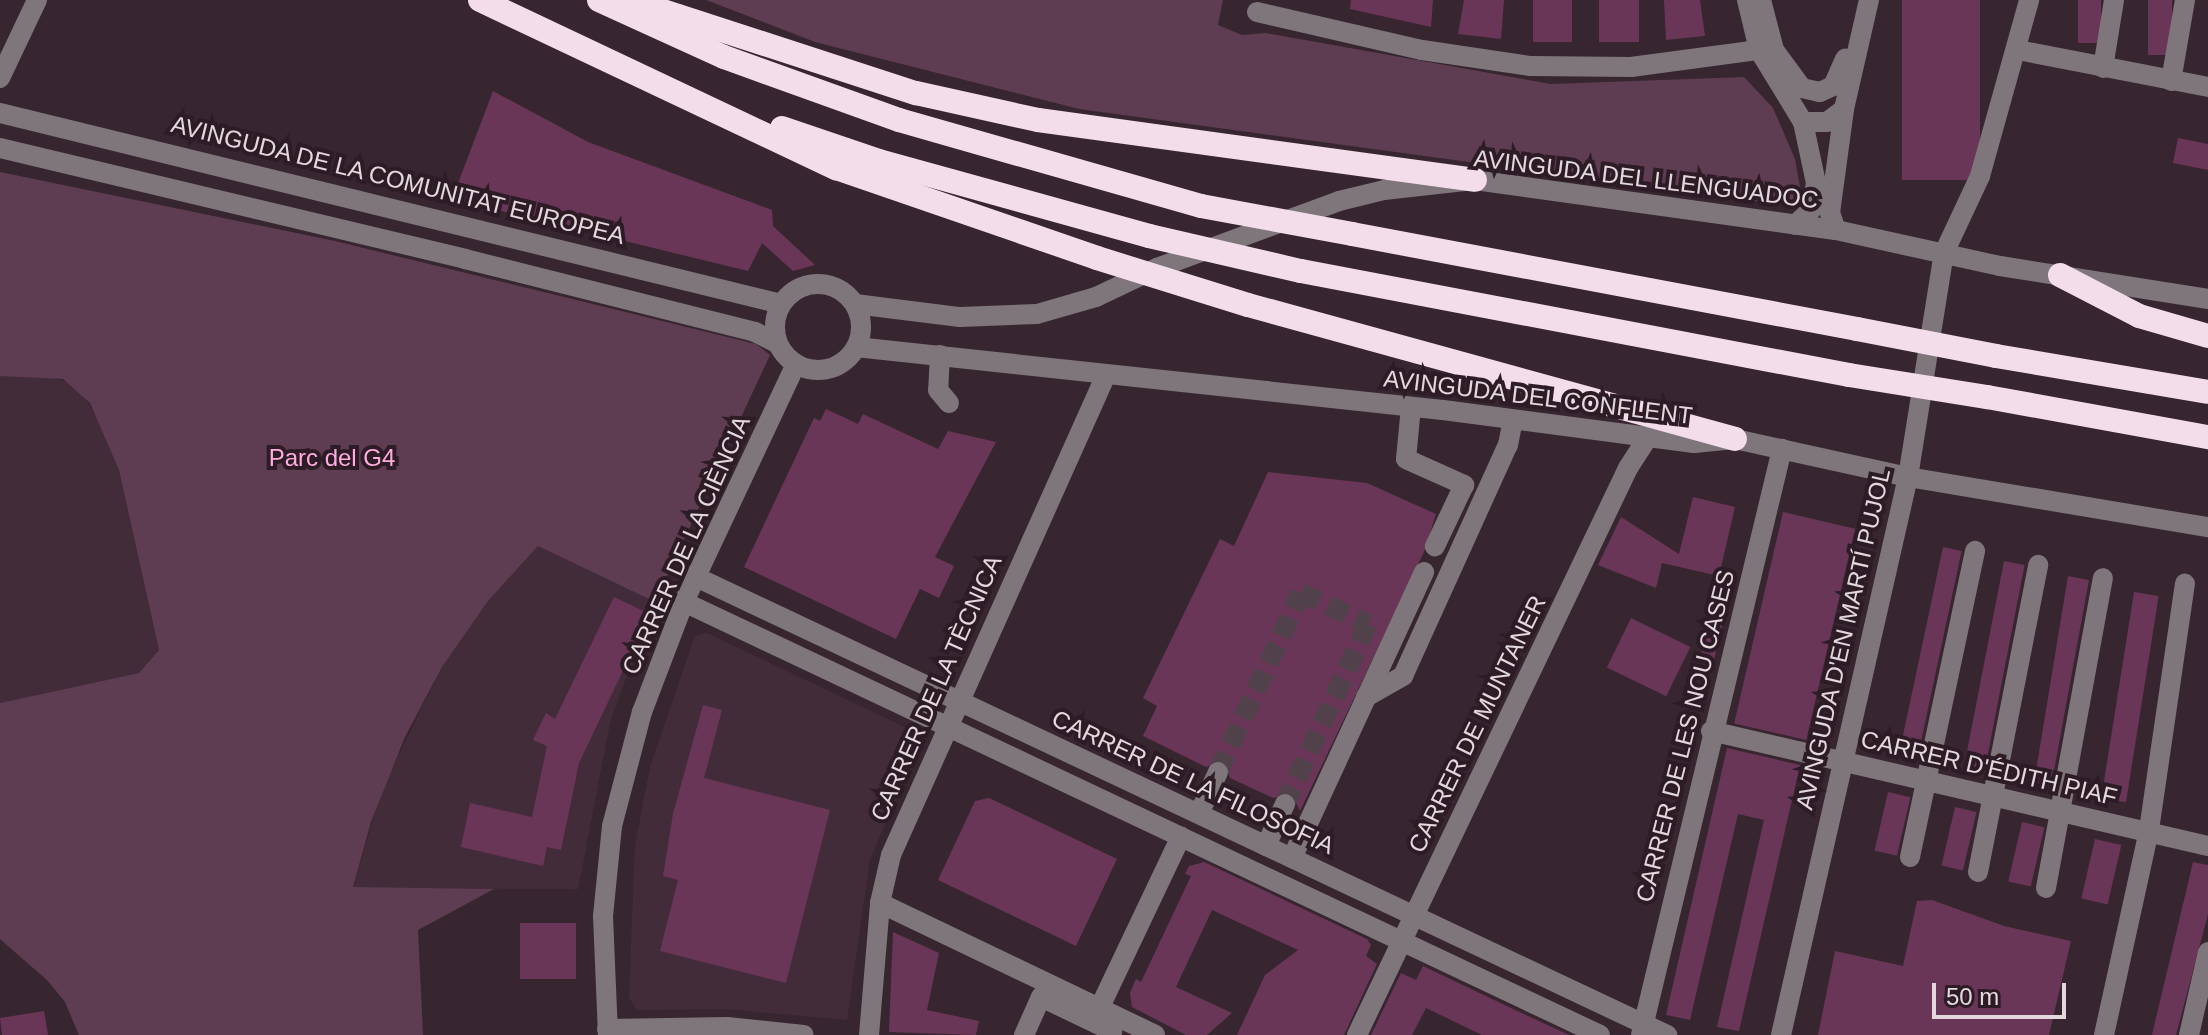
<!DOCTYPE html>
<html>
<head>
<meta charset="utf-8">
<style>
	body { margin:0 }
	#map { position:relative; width:2208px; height:1035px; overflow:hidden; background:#372630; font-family:Arial,sans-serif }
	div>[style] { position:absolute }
	.built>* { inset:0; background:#432c3a }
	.green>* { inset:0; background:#5e3c51 }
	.building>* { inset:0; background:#693657; transform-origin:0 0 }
	.minor-tunnel>* { height:20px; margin-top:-10px; transform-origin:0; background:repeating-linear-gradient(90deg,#51414a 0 20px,transparent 0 30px) }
	.minor>* { height:20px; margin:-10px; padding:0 10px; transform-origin:10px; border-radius:10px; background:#7f767b }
	.minor>.ring { margin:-10px; padding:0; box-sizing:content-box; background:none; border:20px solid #7f767b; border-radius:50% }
	.highway>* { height:24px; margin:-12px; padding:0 12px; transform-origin:12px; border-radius:12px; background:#f4ddea }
	.highway-bridge>* { height:24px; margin:-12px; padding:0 12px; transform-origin:12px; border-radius:12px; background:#f4ddea }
	span { translate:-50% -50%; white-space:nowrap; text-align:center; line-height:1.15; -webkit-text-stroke:8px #2d1c26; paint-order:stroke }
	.street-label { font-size:24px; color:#e3d8de }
	.park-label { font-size:24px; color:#feabdd }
	.scale { position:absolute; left:1932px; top:983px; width:134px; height:36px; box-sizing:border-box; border:4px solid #e3d8de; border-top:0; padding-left:10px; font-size:24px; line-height:28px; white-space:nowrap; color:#e3d8de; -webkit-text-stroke:6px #2d1c26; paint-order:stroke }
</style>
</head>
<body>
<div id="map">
	<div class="built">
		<div style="clip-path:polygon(47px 374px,79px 388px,98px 419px,119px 470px,159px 650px,139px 673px,0 703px,0 376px)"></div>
		<div style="clip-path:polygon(538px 546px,655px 602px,611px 718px,578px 889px,353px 888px,382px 789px,442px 667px,488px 601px)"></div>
		<div style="clip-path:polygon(707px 633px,917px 733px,919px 745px,870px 859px,847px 1020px,727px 1009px,637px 1010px,629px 998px,635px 845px,650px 767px,695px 636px)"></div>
	</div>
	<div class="green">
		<div style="clip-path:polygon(706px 0,1223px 0,1218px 25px,1242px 35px,1266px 33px,1551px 84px,1744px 77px,1773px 108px,1795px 159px,1801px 192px,1792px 206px,1079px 109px,815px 42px)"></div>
		<div style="clip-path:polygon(0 172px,335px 241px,756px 344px,770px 355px,655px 602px,538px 546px,488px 601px,442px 667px,405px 737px,371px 822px,353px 887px,494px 889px,418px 930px,423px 1035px,79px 1035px,65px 1002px,48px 981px,0 939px,0 703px,139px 673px,159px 650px,119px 470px,90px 403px,63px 379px,0 376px)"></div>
	</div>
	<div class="building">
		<div style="clip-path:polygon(1351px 0,1433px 0,1431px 27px,1350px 9px)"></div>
		<div style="clip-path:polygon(1464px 0,1504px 0,1501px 39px,1458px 34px)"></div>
		<div style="left:1533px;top:0;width:39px;height:42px"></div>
		<div style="left:1599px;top:0;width:40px;height:42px"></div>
		<div style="clip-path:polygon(1664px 0,1700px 0,1705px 36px,1666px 40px)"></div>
		<div style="left:1902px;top:0;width:78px;height:180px"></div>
		<div style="left:2078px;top:0;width:23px;height:43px"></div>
		<div style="left:2148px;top:0;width:24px;height:55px"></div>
		<div style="clip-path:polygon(493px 91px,588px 142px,772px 210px,773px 226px,815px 265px,793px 271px,762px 243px,748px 271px,452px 199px)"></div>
		<div style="clip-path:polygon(2178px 138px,2208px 144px,2208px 170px,2173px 163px)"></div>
		<div style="clip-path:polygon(826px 409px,858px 424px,863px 414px,938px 449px,948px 431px,996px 442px,935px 557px,954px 566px,939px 598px,920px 589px,896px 639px,744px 567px,814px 418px,820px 421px)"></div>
		<div style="clip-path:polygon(1268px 472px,1367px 483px,1436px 514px,1424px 552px,1300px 811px,1291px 793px,1273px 798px,1230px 778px,1224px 761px,1206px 767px,1143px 736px,1157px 706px,1143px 698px,1220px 539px,1234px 546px)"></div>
		<div style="clip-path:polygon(1693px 497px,1735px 507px,1719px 576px,1662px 563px,1656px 588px,1598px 565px,1621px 517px,1679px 554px)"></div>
		<div style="left:1783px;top:512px;width:74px;height:217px;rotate:13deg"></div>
		<div style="left:1943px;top:547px;width:19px;height:210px;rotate:12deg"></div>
		<div style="left:2004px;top:561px;width:21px;height:211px;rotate:11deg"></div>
		<div style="clip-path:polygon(2068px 576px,2089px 580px,2051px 787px,2034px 783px)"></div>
		<div style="left:2134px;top:592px;width:25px;height:209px;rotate:9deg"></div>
		<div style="clip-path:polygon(614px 597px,650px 614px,579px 763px,561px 850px,547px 847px,543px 866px,461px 847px,470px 803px,532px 817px,547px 746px,533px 740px,546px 713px,555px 719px)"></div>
		<div style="clip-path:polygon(1714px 605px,1726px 608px,1714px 660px,1700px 657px)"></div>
		<div style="left:1631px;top:618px;width:66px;height:55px;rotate:26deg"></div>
		<div style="clip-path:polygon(703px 705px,722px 710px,704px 778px,830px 810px,786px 983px,660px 951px,678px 880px,663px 876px,673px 814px)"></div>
		<div style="clip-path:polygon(1727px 748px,1800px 765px,1739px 1031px,1717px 1027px,1764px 820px,1738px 814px,1690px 1020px,1666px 1015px)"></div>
		<div style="left:1888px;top:792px;width:23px;height:60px;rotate:13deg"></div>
		<div style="clip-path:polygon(989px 798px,1117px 859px,1076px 946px,938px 880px,975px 801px)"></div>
		<div style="left:1955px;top:807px;width:22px;height:60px;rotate:13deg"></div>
		<div style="left:2022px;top:822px;width:23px;height:61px;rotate:13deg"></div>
		<div style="left:2095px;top:839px;width:27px;height:61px;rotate:13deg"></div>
		<div style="clip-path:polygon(1204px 862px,1367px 939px,1371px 945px,1366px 956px,1377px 964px,1344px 1035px,1237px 1035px,1265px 975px,1298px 950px,1212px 910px,1176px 987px,1232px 1013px,1207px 1035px,1186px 1035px,1132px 1007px,1130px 993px,1136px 979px,1141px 982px,1191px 876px,1185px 874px,1189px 866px)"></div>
		<div style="clip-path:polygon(2193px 862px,2208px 865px,2208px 914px,2176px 1035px,2152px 1035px)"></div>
		<div style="clip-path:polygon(1932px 900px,2004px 926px,2071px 941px,2049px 1035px,1818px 1035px,1835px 951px,1903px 966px,1917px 901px)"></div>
		<div style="left:520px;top:923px;width:56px;height:56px"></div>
		<div style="clip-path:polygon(893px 932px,939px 953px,927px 1010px,979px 1021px,976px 1035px,889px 1032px)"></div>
		<div style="clip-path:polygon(1423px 966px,1513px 1009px,1569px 1035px,1482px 1035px,1426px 1008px,1412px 1035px,1371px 1035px,1401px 973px,1416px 980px)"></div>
		<div style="clip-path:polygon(44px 1011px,48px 1035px,2px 1035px,0 1018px)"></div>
	</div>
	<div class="minor-tunnel">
		<div style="left:1218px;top:772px;width:197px;rotate:-65.1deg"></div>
		<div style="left:1301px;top:593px;width:74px;rotate:24.8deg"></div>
		<div style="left:1368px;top:624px;width:198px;rotate:114.8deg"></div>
	</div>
	<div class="minor">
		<div style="left:1747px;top:0;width:51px;rotate:76.5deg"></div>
		<div style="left:1759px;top:50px;width:84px;rotate:58.6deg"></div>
		<div style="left:1803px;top:122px;width:62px;rotate:78deg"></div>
		<div style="left:1816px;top:183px;width:27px;rotate:100deg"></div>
		<div style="left:1811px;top:210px;width:22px;rotate:137deg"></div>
		<div style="left:1761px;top:0;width:52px;rotate:75.4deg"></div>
		<div style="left:1774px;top:50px;width:47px;rotate:53.6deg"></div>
		<div style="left:1802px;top:88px;width:18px;rotate:13deg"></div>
		<div style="left:1820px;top:92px;width:14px;rotate:-25deg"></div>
		<div style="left:1833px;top:86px;width:30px;rotate:-66deg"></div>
		<div style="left:1257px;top:12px;width:169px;rotate:13deg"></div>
		<div style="left:1422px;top:50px;width:110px;rotate:8.4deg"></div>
		<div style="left:1531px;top:66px;width:100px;rotate:0.6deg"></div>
		<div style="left:1631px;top:67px;width:129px;rotate:-7.6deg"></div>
		<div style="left:2018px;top:50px;width:194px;rotate:11deg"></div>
		<div style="left:2103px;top:68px;width:69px;rotate:-80.8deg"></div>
		<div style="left:0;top:78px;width:86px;rotate:-64.6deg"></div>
		<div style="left:2171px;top:81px;width:82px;rotate:-80.2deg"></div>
		<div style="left:0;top:113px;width:804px;rotate:13.74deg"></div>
		<div style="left:1803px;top:122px;width:24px"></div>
		<div style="left:1827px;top:122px;width:21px;rotate:-37deg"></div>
		<div style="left:0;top:148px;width:478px;rotate:13.4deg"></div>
		<div style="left:465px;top:259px;width:299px;rotate:14.1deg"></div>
		<div style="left:755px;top:332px;width:25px;rotate:27deg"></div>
		<div style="left:1836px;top:230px;width:18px;rotate:-109deg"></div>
		<div style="left:1830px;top:213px;width:105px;rotate:-82.3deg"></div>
		<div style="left:1844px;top:109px;width:112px;rotate:-77.1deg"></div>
		<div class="ring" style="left:775px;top:284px;width:66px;height:66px"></div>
		<div style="left:855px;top:304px;width:106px;rotate:7.1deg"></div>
		<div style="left:960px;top:317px;width:77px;rotate:-2.2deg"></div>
		<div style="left:1037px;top:314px;width:61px;rotate:-16.1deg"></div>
		<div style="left:1096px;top:297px;width:68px;rotate:-25.4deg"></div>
		<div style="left:1157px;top:268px;width:194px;rotate:-20.2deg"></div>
		<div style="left:1339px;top:201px;width:46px;rotate:-13.7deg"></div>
		<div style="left:1384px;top:190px;width:92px;rotate:-6.3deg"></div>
		<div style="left:1475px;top:180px;width:364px;rotate:7.9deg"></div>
		<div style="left:1836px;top:230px;width:168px;rotate:12.4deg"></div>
		<div style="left:2000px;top:266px;width:211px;rotate:9deg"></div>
		<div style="left:856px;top:347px;width:590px;rotate:6.13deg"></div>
		<div style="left:1443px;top:410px;width:253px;rotate:7.5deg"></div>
		<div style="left:1694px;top:443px;width:41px;rotate:-5.6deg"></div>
		<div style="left:1735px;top:439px;width:177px;rotate:12.4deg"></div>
		<div style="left:1908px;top:477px;width:304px;rotate:9.5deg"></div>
		<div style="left:940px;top:355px;width:35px;rotate:93deg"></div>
		<div style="left:938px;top:390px;width:17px;rotate:50deg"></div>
		<div style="left:1411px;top:407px;width:52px;rotate:95.5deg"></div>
		<div style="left:1406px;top:459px;width:64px;rotate:24.1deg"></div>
		<div style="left:1464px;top:485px;width:68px;rotate:115.4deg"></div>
		<div style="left:696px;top:577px;width:1074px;rotate:25.25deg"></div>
		<div style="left:684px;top:602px;width:1013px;rotate:25.3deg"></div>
		<div style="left:1366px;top:697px;width:43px;rotate:-29.6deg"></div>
		<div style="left:1403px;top:676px;width:254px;rotate:-65.6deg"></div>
		<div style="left:1508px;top:445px;width:26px;rotate:-79deg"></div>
		<div style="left:1711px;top:731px;width:510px;rotate:13.03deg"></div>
		<div style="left:1199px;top:814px;width:46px;rotate:-65.7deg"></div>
		<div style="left:1266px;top:846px;width:46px;rotate:-65.7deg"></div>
		<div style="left:1910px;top:857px;width:313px;rotate:-78deg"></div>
		<div style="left:1292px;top:858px;width:315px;rotate:-65.2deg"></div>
		<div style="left:1978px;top:872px;width:313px;rotate:-78.9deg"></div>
		<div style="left:2046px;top:888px;width:315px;rotate:-79.6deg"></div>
		<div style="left:880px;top:903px;width:305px;rotate:25.6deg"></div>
		<div style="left:1099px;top:1009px;width:191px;rotate:-64.6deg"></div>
		<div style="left:607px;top:1029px;width:120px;rotate:-1deg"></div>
		<div style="left:727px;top:1027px;width:77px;rotate:5.9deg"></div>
		<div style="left:608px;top:1035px;width:119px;rotate:-92.4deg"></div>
		<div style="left:603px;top:916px;width:90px;rotate:-84.3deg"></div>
		<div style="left:612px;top:826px;width:118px;rotate:-75.3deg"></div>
		<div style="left:642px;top:712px;width:118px;rotate:-69.1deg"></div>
		<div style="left:684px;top:602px;width:263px;rotate:-64.8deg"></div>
		<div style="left:869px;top:1035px;width:132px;rotate:-85.2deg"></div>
		<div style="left:880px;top:903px;width:49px;rotate:-77.1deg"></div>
		<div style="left:891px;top:855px;width:524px;rotate:-65.88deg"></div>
		<div style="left:1024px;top:1035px;width:42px;rotate:-65.9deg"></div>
		<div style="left:1041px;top:997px;width:79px;rotate:25.6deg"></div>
		<div style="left:1357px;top:1035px;width:628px;rotate:-64.45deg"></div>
		<div style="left:1628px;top:468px;width:37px;rotate:-57deg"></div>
		<div style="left:1641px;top:1035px;width:603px;rotate:-76.47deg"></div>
		<div style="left:1781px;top:1035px;width:572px;rotate:-77.18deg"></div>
		<div style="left:1908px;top:477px;width:227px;rotate:-80.9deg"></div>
		<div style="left:1944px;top:253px;width:85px;rotate:-64.9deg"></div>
		<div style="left:1980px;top:176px;width:183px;rotate:-74.4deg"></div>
		<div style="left:2104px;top:1035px;width:210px;rotate:-77.6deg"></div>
		<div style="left:2149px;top:830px;width:249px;rotate:-81.7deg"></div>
		<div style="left:2189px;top:1035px;width:85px;rotate:-77.1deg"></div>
	</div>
	<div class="highway">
		<div style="left:480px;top:0;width:394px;rotate:25.3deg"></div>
		<div style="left:836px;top:168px;width:276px;rotate:19deg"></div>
		<div style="left:599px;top:0;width:137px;rotate:24.5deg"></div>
		<div style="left:724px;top:57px;width:186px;rotate:19.8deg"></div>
		<div style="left:899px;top:120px;width:314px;rotate:15.9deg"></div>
		<div style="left:629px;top:0;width:302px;rotate:18deg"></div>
		<div style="left:916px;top:93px;width:125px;rotate:12.5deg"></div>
		<div style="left:1038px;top:120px;width:441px;rotate:7.8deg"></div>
		<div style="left:782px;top:128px;width:102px;rotate:18.8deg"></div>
		<div style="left:879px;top:161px;width:280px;rotate:15.5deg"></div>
		<div style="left:1352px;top:234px;width:514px;rotate:10.65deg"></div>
		<div style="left:1301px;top:271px;width:558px;rotate:10.75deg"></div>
		<div style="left:2060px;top:275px;width:89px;rotate:27.4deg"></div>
		<div style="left:2139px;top:316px;width:72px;rotate:16.2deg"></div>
		<div style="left:1248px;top:305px;width:505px;rotate:15.38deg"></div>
		<div style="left:1996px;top:356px;width:215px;rotate:9.6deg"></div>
		<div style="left:1987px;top:397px;width:225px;rotate:10.3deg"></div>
	</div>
	<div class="highway-bridge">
		<div style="left:1201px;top:206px;width:154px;rotate:10.5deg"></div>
		<div style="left:1149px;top:236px;width:156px;rotate:13deg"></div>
		<div style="left:1097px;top:258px;width:158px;rotate:17.3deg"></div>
		<div style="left:1857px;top:329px;width:142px;rotate:11deg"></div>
		<div style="left:1849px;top:375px;width:140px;rotate:9.1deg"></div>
	</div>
	<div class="street-label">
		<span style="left:1646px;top:179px;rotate:7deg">AVINGUDA DEL LLENGUADOC</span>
		<span style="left:398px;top:180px;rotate:14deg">AVINGUDA DE LA COMUNITAT EUROPEA</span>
		<span style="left:1538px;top:397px;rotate:7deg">AVINGUDA DEL CONFLENT</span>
		<span style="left:686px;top:545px;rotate:-66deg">CARRER DE LA CIÈNCIA</span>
		<span style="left:1843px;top:639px;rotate:-77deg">AVINGUDA D'EN MARTÍ PUJOL</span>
		<span style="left:936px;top:688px;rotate:-66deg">CARRER DE LA TÈCNICA</span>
		<span style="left:1477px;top:724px;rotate:-64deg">CARRER DE MUNTANER</span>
		<span style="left:1685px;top:736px;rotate:-76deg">CARRER DE LES NOU CASES</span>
		<span style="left:1989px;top:768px;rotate:13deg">CARRER D'ÉDITH PIAF</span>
		<span style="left:1193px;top:782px;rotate:25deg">CARRER DE LA FILOSOFIA</span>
	</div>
	<div class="park-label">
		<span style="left:332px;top:458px">Parc del G4</span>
	</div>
	<div class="scale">50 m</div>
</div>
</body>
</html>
